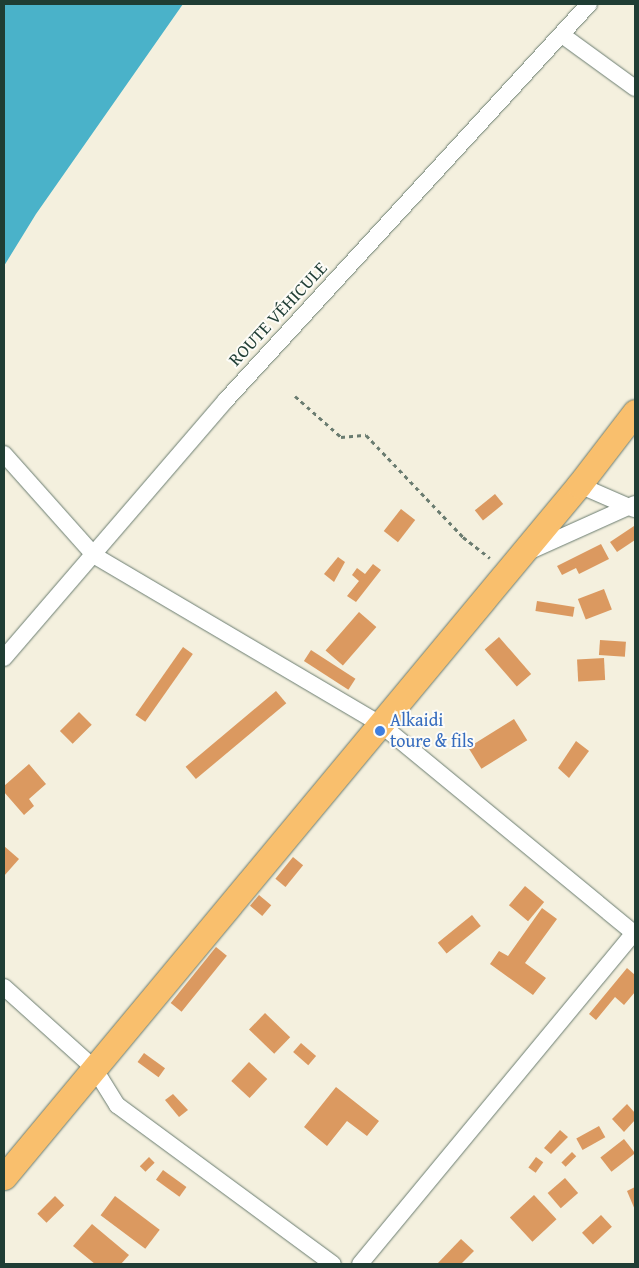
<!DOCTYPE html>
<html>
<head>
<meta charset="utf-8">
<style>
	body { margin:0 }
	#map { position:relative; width:639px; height:1268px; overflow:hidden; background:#f4f0de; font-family:"Gentium Book Plus",serif }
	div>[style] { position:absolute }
	.water>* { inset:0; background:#4ab2c9 }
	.building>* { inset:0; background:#db9960; transform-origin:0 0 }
	.path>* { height:3px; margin-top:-1.5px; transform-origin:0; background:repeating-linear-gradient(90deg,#6a7c70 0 4px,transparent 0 8px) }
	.roads { filter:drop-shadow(0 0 1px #6a7c70) drop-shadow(0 0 1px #6a7c70) }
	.minor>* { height:16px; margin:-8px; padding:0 8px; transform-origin:8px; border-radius:8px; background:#fff }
	.primary>* { height:25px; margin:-12.5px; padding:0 12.5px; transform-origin:12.5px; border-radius:12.5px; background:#f9bf6d }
	.dots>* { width:14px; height:14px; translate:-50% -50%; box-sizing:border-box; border:2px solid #fdfcf7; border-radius:50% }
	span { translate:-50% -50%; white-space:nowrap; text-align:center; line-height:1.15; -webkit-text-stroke:4px #fdfcf7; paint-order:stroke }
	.street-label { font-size:18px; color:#1f3d34 }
	.shop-label { font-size:18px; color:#366cbe }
	.left { translate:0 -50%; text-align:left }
	.frame { position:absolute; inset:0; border:5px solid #1f3d34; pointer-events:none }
</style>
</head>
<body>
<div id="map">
	<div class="water">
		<div style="clip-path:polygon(4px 4px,183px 4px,36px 214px,4px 266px)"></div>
	</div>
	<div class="building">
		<div style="left:495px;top:494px;width:13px;height:26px;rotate:51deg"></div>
		<div style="left:401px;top:509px;width:18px;height:28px;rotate:38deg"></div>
		<div style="clip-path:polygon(634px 526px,635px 540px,617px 552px,610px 542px)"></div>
		<div style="clip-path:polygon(601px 544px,609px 559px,579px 574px,576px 568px,562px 575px,557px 566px)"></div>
		<div style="clip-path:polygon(338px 557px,345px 562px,334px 582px,324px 574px)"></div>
		<div style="clip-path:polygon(373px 564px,381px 570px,356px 602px,347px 596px,359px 581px,352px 575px,357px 568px,365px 574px)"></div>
		<div style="left:604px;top:589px;width:22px;height:28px;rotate:69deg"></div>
		<div style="left:537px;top:601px;width:38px;height:10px;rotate:9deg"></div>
		<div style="left:359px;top:612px;width:23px;height:51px;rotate:41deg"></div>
		<div style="left:499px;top:637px;width:49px;height:19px;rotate:49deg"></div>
		<div style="left:600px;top:640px;width:26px;height:15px;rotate:4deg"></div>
		<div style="left:183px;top:647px;width:12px;height:83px;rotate:35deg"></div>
		<div style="left:311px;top:650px;width:53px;height:13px;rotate:33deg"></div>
		<div style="left:604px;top:658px;width:22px;height:27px;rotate:87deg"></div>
		<div style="left:276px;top:691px;width:16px;height:118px;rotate:50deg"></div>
		<div style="left:79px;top:712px;width:18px;height:27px;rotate:45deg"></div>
		<div style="left:514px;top:719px;width:25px;height:54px;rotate:58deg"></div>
		<div style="clip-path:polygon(576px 741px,589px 751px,569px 778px,558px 768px)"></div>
		<div style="clip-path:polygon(29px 764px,46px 784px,29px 799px,34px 806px,24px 815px,4px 792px,4px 786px)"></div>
		<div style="clip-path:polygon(4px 846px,19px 859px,4px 876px)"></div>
		<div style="left:293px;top:857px;width:13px;height:28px;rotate:39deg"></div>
		<div style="left:525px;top:886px;width:25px;height:25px;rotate:40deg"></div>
		<div style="left:259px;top:895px;width:16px;height:14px;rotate:40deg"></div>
		<div style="clip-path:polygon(542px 908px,557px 919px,525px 963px,546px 978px,533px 995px,490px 964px,499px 951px,508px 956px)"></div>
		<div style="left:472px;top:915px;width:14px;height:44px;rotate:51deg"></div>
		<div style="left:216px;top:947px;width:14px;height:72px;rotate:39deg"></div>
		<div style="clip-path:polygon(627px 968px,635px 975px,635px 992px,624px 1005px,615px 997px,596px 1020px,589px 1014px)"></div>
		<div style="left:265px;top:1013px;width:35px;height:23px;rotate:44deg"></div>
		<div style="left:301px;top:1043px;width:20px;height:12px;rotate:41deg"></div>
		<div style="left:144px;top:1053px;width:26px;height:11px;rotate:36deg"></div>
		<div style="left:249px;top:1062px;width:25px;height:26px;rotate:43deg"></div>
		<div style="clip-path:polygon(336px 1087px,379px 1121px,367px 1136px,347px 1121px,327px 1146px,304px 1127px)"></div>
		<div style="clip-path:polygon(173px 1094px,188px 1110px,179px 1117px,165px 1100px)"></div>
		<div style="clip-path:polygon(627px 1104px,635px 1113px,635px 1120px,624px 1132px,612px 1119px)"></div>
		<div style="left:599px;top:1126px;width:13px;height:26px;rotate:61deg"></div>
		<div style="clip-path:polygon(560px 1130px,568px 1137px,551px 1154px,544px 1148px)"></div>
		<div style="left:624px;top:1139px;width:18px;height:30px;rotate:52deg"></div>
		<div style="left:572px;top:1152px;width:6px;height:15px;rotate:45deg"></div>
		<div style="left:149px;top:1157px;width:8px;height:13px;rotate:45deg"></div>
		<div style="left:536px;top:1157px;width:9px;height:13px;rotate:36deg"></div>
		<div style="left:163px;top:1170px;width:29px;height:12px;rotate:36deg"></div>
		<div style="left:565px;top:1178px;width:20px;height:23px;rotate:49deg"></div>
		<div style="clip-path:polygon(635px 1187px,635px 1210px,627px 1191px)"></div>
		<div style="left:534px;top:1195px;width:33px;height:33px;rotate:47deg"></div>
		<div style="left:55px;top:1196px;width:13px;height:25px;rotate:45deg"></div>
		<div style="left:115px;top:1196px;width:56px;height:24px;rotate:37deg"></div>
		<div style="left:601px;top:1215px;width:16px;height:26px;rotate:47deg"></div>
		<div style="clip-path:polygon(92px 1224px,129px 1255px,121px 1264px,95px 1264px,73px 1246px)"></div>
		<div style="clip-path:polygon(461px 1239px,474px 1251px,461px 1264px,437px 1264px)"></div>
	</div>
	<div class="path">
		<div style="left:295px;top:396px;width:62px;rotate:41.7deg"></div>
		<div style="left:341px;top:437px;width:25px;rotate:-5deg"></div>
		<div style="left:366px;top:435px;width:141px;rotate:46.4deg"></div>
		<div style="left:463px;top:537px;width:34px;rotate:38deg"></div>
	</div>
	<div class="roads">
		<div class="minor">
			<div style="left:562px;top:35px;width:90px;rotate:36deg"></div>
			<div style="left:4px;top:454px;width:137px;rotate:48.3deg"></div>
			<div style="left:95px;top:556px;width:329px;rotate:30.5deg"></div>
			<div style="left:379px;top:723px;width:332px;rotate:39.5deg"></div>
			<div style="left:579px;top:485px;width:60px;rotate:23.6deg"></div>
			<div style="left:528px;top:552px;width:117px;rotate:-24.2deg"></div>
			<div style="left:4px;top:658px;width:340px;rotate:-49.3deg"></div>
			<div style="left:226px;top:400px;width:537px;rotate:-47.49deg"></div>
			<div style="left:4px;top:987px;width:121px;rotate:42deg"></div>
			<div style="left:94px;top:1068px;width:44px;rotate:58.1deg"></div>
			<div style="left:117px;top:1105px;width:268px;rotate:36.4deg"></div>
			<div style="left:360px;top:1264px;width:432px;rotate:-50.4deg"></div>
		</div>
		<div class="primary">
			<div style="left:4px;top:1177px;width:900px;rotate:-50.28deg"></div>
			<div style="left:579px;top:485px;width:92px;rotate:-52.5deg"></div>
		</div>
	</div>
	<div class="dots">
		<div style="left:380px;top:731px;background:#3f7fe0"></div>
	</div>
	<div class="street-label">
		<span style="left:278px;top:314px;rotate:-47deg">ROUTE VÉHICULE</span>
	</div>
	<div class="shop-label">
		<span class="left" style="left:390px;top:731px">Alkaidi<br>toure &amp; fils</span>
	</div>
	<div class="frame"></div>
</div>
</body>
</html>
